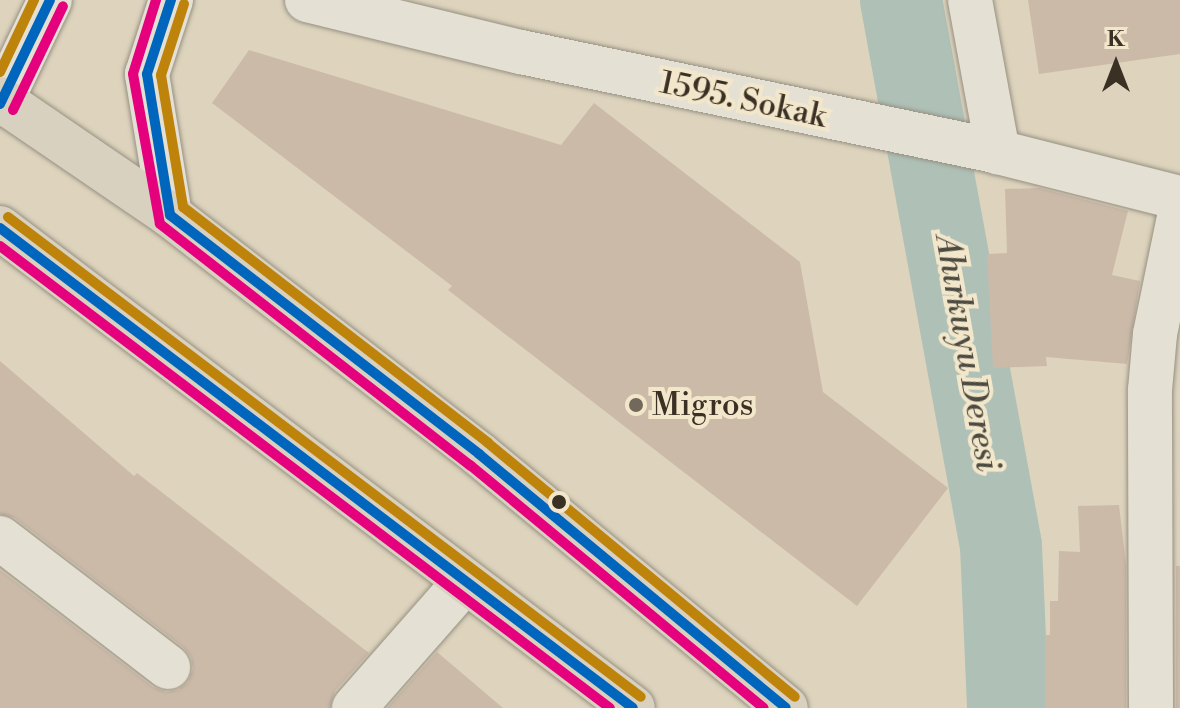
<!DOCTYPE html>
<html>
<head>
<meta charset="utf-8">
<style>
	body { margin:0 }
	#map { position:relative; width:1180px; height:708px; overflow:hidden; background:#ded4bd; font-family:"Libre Bodoni",serif }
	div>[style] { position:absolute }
	.river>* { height:82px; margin:-41px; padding:0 41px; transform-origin:41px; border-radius:41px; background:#afc1b7 }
	.building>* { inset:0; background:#ccbaa9; transform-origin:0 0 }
	.roads { filter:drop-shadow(0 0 2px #969082) drop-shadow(0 0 2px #969082) }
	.minor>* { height:44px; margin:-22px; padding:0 22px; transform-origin:22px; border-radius:22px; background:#e5e0d4 }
	.highway>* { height:44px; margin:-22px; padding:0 22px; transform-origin:22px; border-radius:22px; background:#d9d1c0 }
	.bus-1>* { height:10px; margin:-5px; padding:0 5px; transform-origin:5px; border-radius:5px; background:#0065bd }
	.bus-2>* { height:10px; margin:-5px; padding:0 5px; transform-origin:5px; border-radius:5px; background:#e5007d }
	.bus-3>* { height:10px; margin:-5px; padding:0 5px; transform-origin:5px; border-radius:5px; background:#be830b }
	.dots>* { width:22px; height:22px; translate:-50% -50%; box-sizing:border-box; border:4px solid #f3e7cb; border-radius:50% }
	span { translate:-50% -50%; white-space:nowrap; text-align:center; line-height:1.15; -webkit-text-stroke:8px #f3e7cb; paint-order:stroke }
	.street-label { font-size:32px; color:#3a3024 }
	.poi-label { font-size:32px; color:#3a3024 }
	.left { translate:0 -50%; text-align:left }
	.water-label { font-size:34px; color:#4d4b41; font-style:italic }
	.north { position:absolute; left:1076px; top:24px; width:80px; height:80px; -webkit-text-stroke:6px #f3e7cb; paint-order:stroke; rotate:0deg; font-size:22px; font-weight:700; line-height:32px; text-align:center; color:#3a3024 }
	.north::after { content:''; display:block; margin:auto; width:28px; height:36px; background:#3a3024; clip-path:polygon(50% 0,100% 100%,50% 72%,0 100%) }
</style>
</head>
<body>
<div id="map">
	<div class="river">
		<div style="left:901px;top:0;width:555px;rotate:79.62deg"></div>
		<div style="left:1001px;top:546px;width:162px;rotate:87.5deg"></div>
	</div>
	<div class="building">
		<div style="clip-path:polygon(1028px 0,1180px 0,1180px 54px,1039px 74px)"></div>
		<div style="clip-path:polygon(249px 50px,561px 145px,594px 103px,800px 262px,823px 392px,948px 488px,857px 606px,448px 290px,452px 286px,212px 103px)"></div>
		<div style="clip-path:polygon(1039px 188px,1128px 211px,1112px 275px,1140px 281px,1127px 364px,1046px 357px,1047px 366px,993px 368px,987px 254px,1007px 253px,1005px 189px)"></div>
		<div style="clip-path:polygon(0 361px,134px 476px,137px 473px,369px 653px,335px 691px,330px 708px,0 708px,0 570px,153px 687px,166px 692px,178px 690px,188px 682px,193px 669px,191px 657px,183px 647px,15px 518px,0 514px)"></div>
		<div style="clip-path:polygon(1119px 505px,1126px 565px,1126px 708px,1045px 708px,1045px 635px,1050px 635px,1050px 601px,1058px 601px,1059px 551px,1080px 552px,1078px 506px)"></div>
		<div style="left:1176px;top:566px;width:4px;height:142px"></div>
		<div style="clip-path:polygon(437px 652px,503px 708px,387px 708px)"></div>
	</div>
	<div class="roads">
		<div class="minor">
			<div style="left:307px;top:0;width:220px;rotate:13.7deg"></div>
			<div style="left:521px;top:52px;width:487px;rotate:11.8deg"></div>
			<div style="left:998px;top:152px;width:188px;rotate:14.2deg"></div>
			<div style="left:970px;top:0;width:155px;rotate:79.6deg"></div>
			<div style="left:0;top:104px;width:115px;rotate:-64.3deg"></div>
			<div style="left:170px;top:215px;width:143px;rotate:-99.3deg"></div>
			<div style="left:147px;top:74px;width:78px;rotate:-72deg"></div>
			<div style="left:0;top:538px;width:212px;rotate:37.5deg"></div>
			<div style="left:354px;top:708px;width:167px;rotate:-48.7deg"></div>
			<div style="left:1151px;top:708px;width:318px;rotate:-90.2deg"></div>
			<div style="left:1150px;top:390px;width:56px;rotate:-84.9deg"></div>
			<div style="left:1155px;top:334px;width:125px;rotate:-78.4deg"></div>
		</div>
		<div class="highway">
			<div style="left:0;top:99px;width:206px;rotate:34.3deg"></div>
			<div style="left:170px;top:215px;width:391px;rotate:37.7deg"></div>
			<div style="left:479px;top:454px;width:398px;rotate:39.6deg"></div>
			<div style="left:0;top:228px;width:794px;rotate:37.17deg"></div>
		</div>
	</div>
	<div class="bus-1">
		<div style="left:171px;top:0;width:78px;rotate:108deg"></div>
		<div style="left:147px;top:74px;width:143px;rotate:80.7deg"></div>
		<div style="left:170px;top:215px;width:391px;rotate:37.7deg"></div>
		<div style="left:479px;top:454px;width:398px;rotate:39.6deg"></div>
		<div style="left:0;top:104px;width:115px;rotate:-64.3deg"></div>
		<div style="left:0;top:228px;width:794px;rotate:37.17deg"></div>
	</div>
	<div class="bus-2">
		<div style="left:156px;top:0;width:77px;rotate:107.3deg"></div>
		<div style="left:133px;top:74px;width:152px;rotate:79.8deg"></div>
		<div style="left:160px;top:224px;width:393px;rotate:37.9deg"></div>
		<div style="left:470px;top:465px;width:381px;rotate:39.6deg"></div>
		<div style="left:13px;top:110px;width:115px;rotate:-64.3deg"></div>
		<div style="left:0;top:246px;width:765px;rotate:37.14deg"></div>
	</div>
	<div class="bus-3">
		<div style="left:184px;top:4px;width:75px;rotate:107.9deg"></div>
		<div style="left:161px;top:75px;width:134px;rotate:80.5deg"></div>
		<div style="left:183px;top:207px;width:386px;rotate:37.7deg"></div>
		<div style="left:488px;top:443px;width:398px;rotate:39.6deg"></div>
		<div style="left:0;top:72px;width:80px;rotate:-64.7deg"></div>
		<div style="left:8px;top:217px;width:794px;rotate:37.17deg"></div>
	</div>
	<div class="dots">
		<div style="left:636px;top:405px;background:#73695a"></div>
		<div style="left:559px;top:502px;background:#3a3024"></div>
	</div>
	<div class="street-label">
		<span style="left:743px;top:100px;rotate:12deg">1595. Sokak</span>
	</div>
	<div class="poi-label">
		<span class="left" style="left:652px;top:405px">Migros</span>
	</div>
	<div class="water-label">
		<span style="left:966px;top:353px;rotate:80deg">Ahırkuyu Deresi</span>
	</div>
	<div class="north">K</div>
</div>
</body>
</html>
